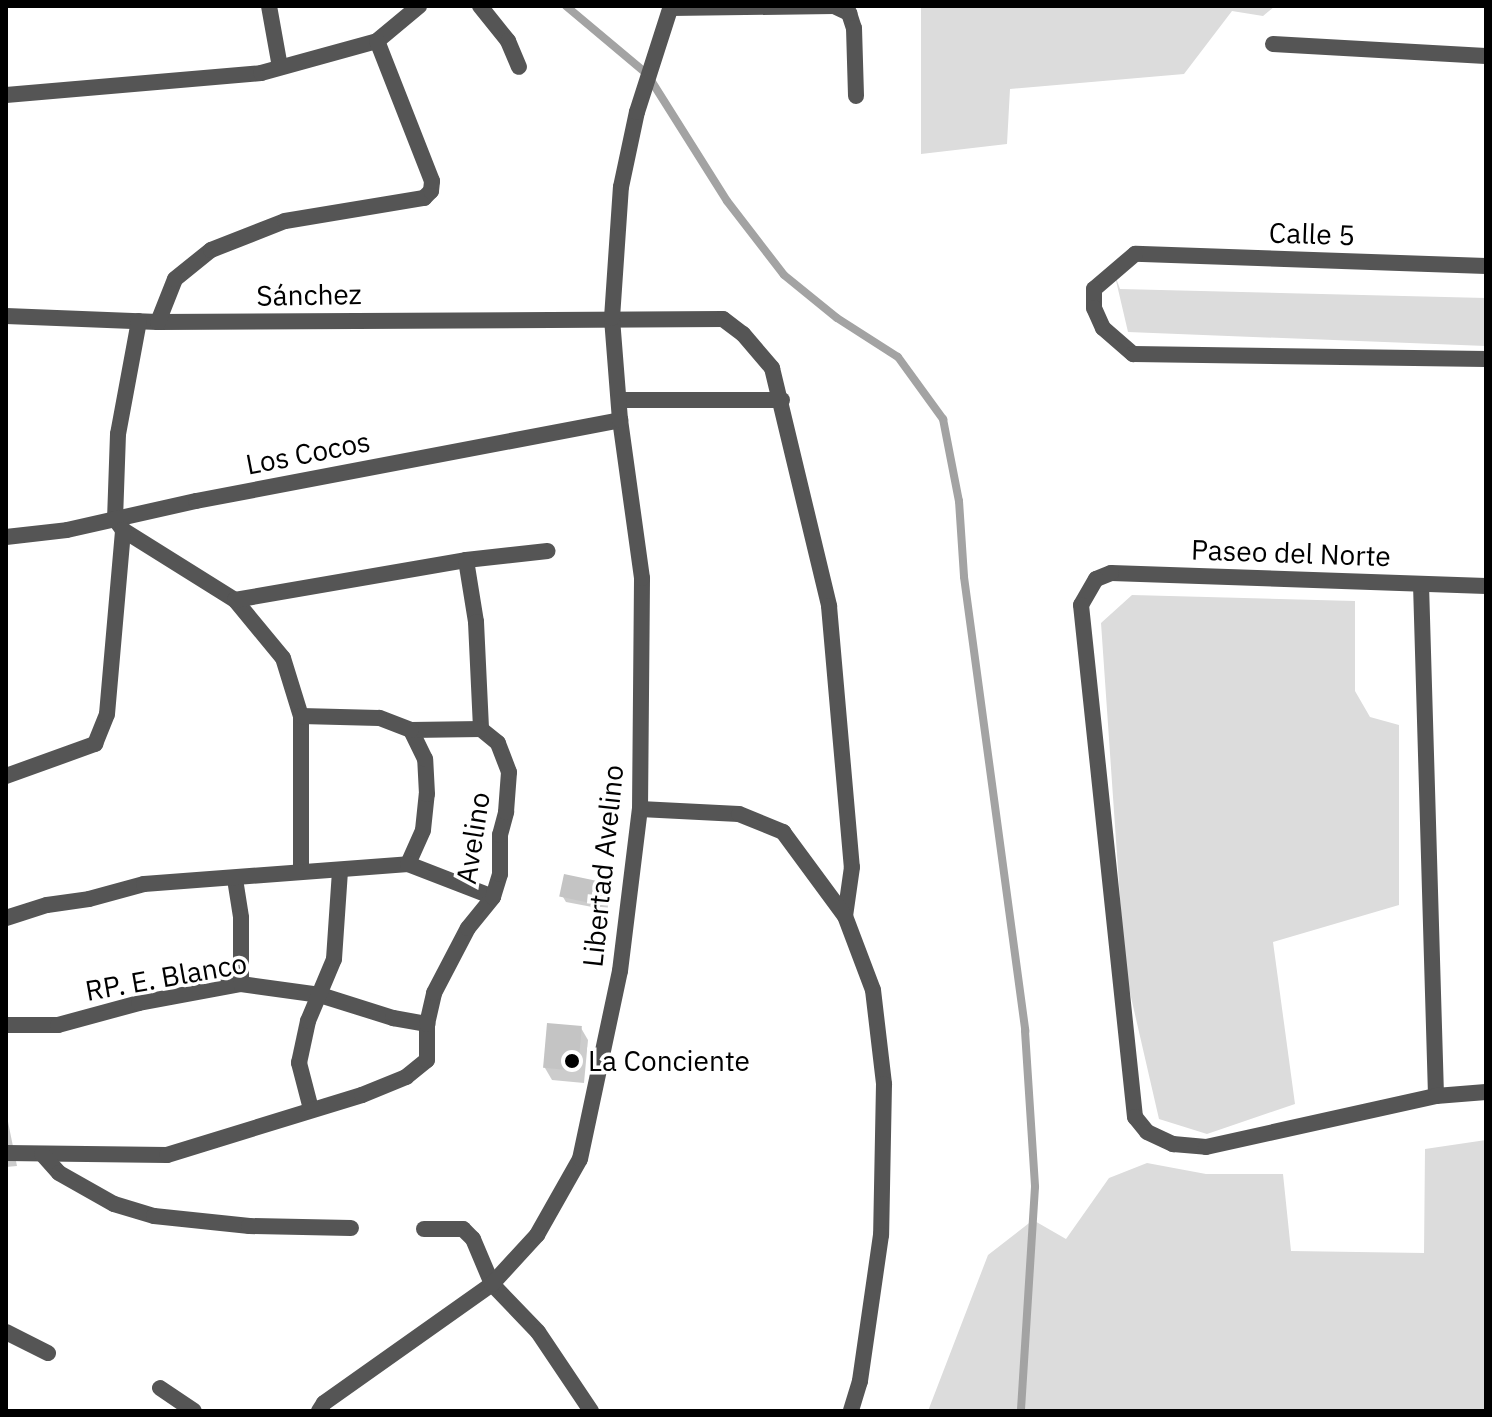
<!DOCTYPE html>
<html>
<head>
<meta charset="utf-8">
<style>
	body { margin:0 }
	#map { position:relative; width:1492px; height:1417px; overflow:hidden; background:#fff; font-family:"IBM Plex Sans",sans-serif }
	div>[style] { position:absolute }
	.green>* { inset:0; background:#dcdcdc }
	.shadow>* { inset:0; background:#0003 }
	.stream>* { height:8px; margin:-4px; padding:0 4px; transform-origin:4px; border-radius:4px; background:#a3a3a3 }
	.building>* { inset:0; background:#c4c4c4; transform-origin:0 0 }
	.street>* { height:16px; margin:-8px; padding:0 8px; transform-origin:8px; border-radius:8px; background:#555 }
	.dots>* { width:22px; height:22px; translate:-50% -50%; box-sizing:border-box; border:4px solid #fff; border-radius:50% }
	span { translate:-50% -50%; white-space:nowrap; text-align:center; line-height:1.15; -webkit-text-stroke:7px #fff; paint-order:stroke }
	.street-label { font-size:28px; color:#000 }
	.poi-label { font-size:28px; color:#000 }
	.left { translate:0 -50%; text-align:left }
	.frame { position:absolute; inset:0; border:8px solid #000; pointer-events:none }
</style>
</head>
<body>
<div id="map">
	<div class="green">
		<div style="clip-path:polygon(921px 6px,1275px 6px,1263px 16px,1232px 11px,1184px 74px,1010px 89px,1007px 144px,921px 154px)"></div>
		<div style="clip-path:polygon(1114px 272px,1120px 289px,1486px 298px,1486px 346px,1128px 332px)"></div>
		<div style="clip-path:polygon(1132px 595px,1355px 601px,1355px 691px,1370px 717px,1399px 725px,1399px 905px,1273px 942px,1295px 1104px,1207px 1134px,1159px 1119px,1125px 971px,1101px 623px)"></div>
		<div style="clip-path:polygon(1486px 1140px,1486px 1411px,928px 1411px,988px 1255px,1033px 1220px,1066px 1239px,1109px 1178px,1147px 1163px,1206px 1174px,1283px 1174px,1291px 1251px,1424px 1253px,1425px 1149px)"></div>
	</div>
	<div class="shadow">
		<div style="clip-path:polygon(607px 884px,608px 910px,566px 902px,563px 897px)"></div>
		<div style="clip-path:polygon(581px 1028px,588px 1040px,584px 1083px,552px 1080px,545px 1068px)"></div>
		<div style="clip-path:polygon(6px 1112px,17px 1166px,6px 1167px)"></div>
	</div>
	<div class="stream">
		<div style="left:566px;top:6px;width:106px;rotate:40deg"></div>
		<div style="left:647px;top:74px;width:150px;rotate:57.8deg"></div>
		<div style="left:727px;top:201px;width:93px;rotate:52.4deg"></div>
		<div style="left:784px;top:275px;width:68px;rotate:39.1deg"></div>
		<div style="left:837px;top:318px;width:72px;rotate:32.6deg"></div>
		<div style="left:898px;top:357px;width:77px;rotate:54deg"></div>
		<div style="left:943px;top:419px;width:84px;rotate:79deg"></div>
		<div style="left:959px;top:501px;width:76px;rotate:86.2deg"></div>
		<div style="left:964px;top:577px;width:458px;rotate:82.3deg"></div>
		<div style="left:1025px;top:1031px;width:156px;rotate:86.3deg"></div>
		<div style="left:1035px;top:1187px;width:224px;rotate:93.6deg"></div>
	</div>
	<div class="building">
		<div style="left:564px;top:874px;width:45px;height:23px;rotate:12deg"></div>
		<div style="left:547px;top:1023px;width:35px;height:45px;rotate:5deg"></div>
	</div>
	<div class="street">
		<div style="left:269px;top:6px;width:62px;rotate:79.8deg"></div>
		<div style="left:480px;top:6px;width:45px;rotate:51.3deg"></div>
		<div style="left:508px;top:41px;width:28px;rotate:67deg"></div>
		<div style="left:670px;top:8px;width:164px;rotate:-0.7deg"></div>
		<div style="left:834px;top:6px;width:17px;rotate:25deg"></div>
		<div style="left:849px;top:13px;width:16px;rotate:72deg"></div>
		<div style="left:854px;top:28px;width:68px;rotate:88.3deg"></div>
		<div style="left:1273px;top:44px;width:213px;rotate:3.2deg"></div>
		<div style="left:6px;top:95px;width:256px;rotate:-4.9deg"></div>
		<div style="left:261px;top:73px;width:120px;rotate:-15.4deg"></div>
		<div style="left:377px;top:41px;width:55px;rotate:-39.8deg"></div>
		<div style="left:1486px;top:266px;width:351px;rotate:-178deg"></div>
		<div style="left:1135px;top:254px;width:54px;rotate:139.5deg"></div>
		<div style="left:1094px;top:289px;width:19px;rotate:90deg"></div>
		<div style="left:1094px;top:308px;width:22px;rotate:66deg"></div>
		<div style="left:1103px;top:328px;width:40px;rotate:41deg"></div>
		<div style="left:1133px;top:354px;width:353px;rotate:0.8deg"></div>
		<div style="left:6px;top:316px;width:152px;rotate:2.3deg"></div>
		<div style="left:158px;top:322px;width:565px;rotate:-0.3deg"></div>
		<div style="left:723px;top:319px;width:25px;rotate:37deg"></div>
		<div style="left:743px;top:334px;width:45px;rotate:49.5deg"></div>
		<div style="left:772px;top:368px;width:245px;rotate:76.5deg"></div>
		<div style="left:829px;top:606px;width:262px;rotate:85deg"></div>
		<div style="left:852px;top:867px;width:49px;rotate:98.1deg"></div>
		<div style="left:845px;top:916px;width:79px;rotate:69.3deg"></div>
		<div style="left:873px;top:990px;width:95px;rotate:83.3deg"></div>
		<div style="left:884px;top:1084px;width:151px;rotate:91.1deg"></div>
		<div style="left:881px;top:1235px;width:148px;rotate:98.2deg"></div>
		<div style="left:860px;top:1381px;width:31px;rotate:107deg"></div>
		<div style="left:139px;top:321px;width:115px;rotate:100.5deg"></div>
		<div style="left:118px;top:434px;width:85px;rotate:92deg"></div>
		<div style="left:115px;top:519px;width:14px;rotate:54deg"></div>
		<div style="left:123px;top:530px;width:132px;rotate:32deg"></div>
		<div style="left:235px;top:600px;width:75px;rotate:50.4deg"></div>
		<div style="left:283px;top:658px;width:61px;rotate:72.8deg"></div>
		<div style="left:301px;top:716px;width:153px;rotate:90deg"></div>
		<div style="left:158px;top:322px;width:46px;rotate:-68.4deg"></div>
		<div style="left:175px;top:279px;width:46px;rotate:-38.9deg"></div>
		<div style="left:211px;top:250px;width:79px;rotate:-21.4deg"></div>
		<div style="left:285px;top:221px;width:141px;rotate:-9.4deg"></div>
		<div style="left:424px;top:198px;width:10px;rotate:-45deg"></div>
		<div style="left:431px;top:191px;width:10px;rotate:-84deg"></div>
		<div style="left:432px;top:181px;width:150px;rotate:-111.4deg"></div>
		<div style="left:619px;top:400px;width:163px"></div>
		<div style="left:6px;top:537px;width:61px;rotate:-6.5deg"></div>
		<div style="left:67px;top:530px;width:132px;rotate:-12.7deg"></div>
		<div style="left:196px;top:501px;width:432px;rotate:-10.8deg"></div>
		<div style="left:466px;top:560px;width:82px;rotate:-6.3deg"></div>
		<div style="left:1421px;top:584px;width:512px;rotate:88.32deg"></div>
		<div style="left:1486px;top:586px;width:375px;rotate:-178deg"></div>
		<div style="left:1111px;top:573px;width:16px;rotate:158deg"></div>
		<div style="left:1096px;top:579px;width:30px;rotate:120deg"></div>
		<div style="left:1081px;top:605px;width:515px;rotate:83.98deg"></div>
		<div style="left:1135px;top:1117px;width:19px;rotate:51deg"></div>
		<div style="left:1147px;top:1132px;width:29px;rotate:25deg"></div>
		<div style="left:1173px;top:1144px;width:33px;rotate:5deg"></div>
		<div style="left:1206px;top:1147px;width:236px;rotate:-12.5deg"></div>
		<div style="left:1436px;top:1096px;width:50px;rotate:-4.6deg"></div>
		<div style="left:235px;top:600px;width:234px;rotate:-9.8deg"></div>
		<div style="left:466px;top:560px;width:63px;rotate:80.8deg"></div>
		<div style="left:476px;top:622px;width:107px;rotate:87.3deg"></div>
		<div style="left:6px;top:776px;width:95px;rotate:-19.8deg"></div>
		<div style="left:95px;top:744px;width:32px;rotate:-68deg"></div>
		<div style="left:107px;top:714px;width:185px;rotate:-85deg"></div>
		<div style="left:640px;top:809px;width:99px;rotate:2.9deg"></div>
		<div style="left:739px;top:814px;width:48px;rotate:22.2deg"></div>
		<div style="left:783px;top:832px;width:104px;rotate:53.6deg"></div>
		<div style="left:408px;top:864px;width:37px;rotate:-66deg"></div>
		<div style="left:423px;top:830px;width:36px;rotate:-84deg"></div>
		<div style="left:427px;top:794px;width:35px;rotate:-93deg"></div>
		<div style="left:425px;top:759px;width:32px;rotate:-116deg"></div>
		<div style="left:235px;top:879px;width:39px;rotate:81deg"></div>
		<div style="left:241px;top:918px;width:66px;rotate:90deg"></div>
		<div style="left:6px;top:918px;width:43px;rotate:-17.6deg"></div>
		<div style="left:47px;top:905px;width:42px;rotate:-8.1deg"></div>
		<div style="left:89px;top:899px;width:57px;rotate:-15.3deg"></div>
		<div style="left:144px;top:884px;width:265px;rotate:-4.3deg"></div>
		<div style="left:408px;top:864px;width:91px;rotate:21.2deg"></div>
		<div style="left:6px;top:1025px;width:52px"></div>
		<div style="left:58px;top:1025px;width:84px;rotate:-15.2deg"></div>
		<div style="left:139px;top:1003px;width:104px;rotate:-10.6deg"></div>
		<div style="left:241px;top:984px;width:80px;rotate:7.9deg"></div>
		<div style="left:320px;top:995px;width:77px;rotate:17.5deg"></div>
		<div style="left:393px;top:1018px;width:35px;rotate:10deg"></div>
		<div style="left:311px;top:1109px;width:48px;rotate:-104.6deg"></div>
		<div style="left:299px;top:1063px;width:43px;rotate:-77.9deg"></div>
		<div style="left:308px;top:1021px;width:67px;rotate:-67.2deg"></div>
		<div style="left:334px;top:959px;width:89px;rotate:-86.1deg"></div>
		<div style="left:6px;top:1153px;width:161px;rotate:0.7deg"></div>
		<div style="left:167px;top:1155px;width:204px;rotate:-17.1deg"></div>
		<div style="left:362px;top:1095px;width:48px;rotate:-22.2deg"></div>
		<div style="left:406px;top:1077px;width:27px;rotate:-39deg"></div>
		<div style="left:427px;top:1060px;width:36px;rotate:-90deg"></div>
		<div style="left:427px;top:1024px;width:32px;rotate:-77deg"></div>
		<div style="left:434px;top:993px;width:73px;rotate:-62.4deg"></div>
		<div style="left:468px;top:928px;width:40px;rotate:-51deg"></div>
		<div style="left:493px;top:897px;width:24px;rotate:-73deg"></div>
		<div style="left:500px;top:874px;width:39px;rotate:-90deg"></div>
		<div style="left:500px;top:835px;width:24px;rotate:-75deg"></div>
		<div style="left:506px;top:812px;width:40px;rotate:-85.7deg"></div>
		<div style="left:509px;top:772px;width:31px;rotate:-111deg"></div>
		<div style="left:498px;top:743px;width:22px;rotate:-141deg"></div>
		<div style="left:481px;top:729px;width:70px;rotate:179.2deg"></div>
		<div style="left:411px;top:730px;width:34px;rotate:-159deg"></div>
		<div style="left:379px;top:718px;width:78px;rotate:-178.5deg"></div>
		<div style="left:42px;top:1154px;width:25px;rotate:48deg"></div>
		<div style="left:59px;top:1173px;width:63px;rotate:29.4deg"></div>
		<div style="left:114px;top:1204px;width:42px;rotate:16.7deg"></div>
		<div style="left:154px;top:1216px;width:96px;rotate:6deg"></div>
		<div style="left:249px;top:1226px;width:102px;rotate:1.1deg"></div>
		<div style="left:424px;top:1229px;width:39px"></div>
		<div style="left:463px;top:1229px;width:14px;rotate:45deg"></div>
		<div style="left:473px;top:1239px;width:49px;rotate:67.1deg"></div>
		<div style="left:492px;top:1284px;width:66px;rotate:46.2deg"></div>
		<div style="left:538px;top:1332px;width:95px;rotate:56.1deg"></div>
		<div style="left:6px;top:1332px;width:47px;rotate:26.6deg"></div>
		<div style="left:160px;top:1388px;width:41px;rotate:34.1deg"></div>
		<div style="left:319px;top:1411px;width:9px;rotate:-58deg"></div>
		<div style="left:324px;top:1403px;width:206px;rotate:-35.3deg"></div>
		<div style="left:492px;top:1284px;width:67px;rotate:-47.4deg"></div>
		<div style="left:537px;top:1235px;width:87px;rotate:-60.5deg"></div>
		<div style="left:580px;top:1159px;width:192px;rotate:-78deg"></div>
		<div style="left:620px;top:971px;width:163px;rotate:-83deg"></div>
		<div style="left:640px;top:809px;width:231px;rotate:-89.5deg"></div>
		<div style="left:642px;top:578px;width:160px;rotate:-97.9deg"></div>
		<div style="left:620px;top:420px;width:102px;rotate:-94.5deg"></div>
		<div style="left:612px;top:318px;width:131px;rotate:-86.1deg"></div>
		<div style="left:621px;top:187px;width:77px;rotate:-78deg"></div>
		<div style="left:637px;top:112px;width:111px;rotate:-72.2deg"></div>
	</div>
	<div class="dots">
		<div style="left:572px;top:1061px;background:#000"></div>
	</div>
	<div class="street-label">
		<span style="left:1312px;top:234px;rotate:2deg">Calle 5</span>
		<span style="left:309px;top:295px;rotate:-1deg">Sánchez</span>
		<span style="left:308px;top:453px;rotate:-11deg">Los Cocos</span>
		<span style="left:1291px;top:553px;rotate:2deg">Paseo del Norte</span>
		<span style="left:473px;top:838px;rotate:-81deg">Avelino</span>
		<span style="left:603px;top:866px;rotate:-84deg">Libertad Avelino</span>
		<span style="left:166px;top:977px;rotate:-10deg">RP. E. Blanco</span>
	</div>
	<div class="poi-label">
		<span class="left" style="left:588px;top:1061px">La Conciente</span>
	</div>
	<div class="frame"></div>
</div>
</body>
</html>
